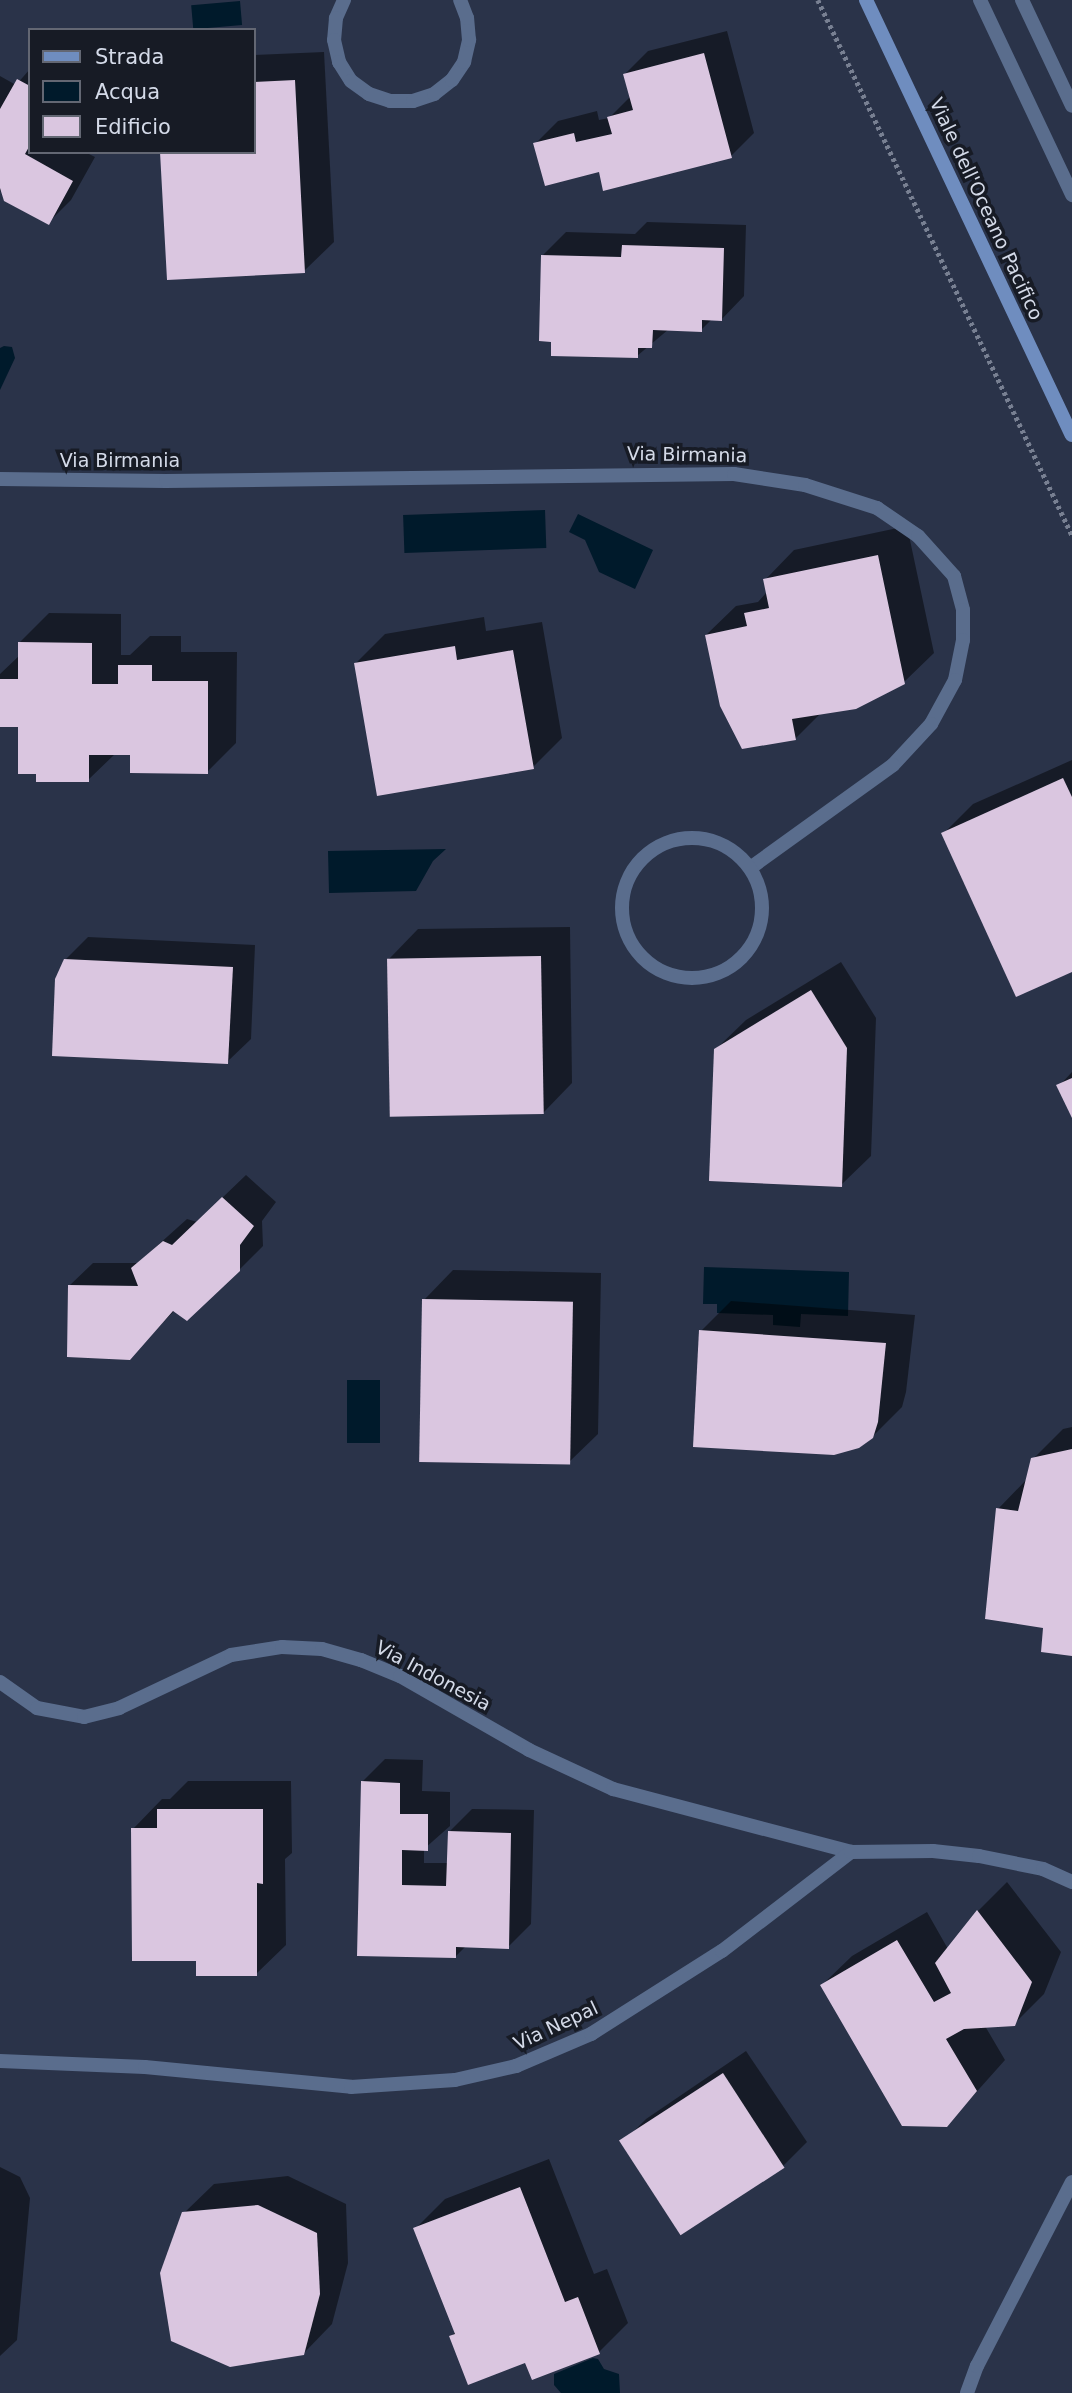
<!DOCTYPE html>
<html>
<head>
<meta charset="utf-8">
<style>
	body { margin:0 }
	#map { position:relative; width:1072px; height:2393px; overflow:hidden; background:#2a3349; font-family:"DejaVu Sans",sans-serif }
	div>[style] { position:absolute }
	.water>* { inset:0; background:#001a2b; transform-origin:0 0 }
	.shadow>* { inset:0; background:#0007 }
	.building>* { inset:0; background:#dac6e0; transform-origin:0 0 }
	.path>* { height:4.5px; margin-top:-2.25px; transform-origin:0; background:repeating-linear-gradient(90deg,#788092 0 3.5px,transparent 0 7px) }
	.lane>* { height:14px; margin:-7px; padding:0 7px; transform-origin:7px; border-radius:7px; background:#5a6d8d }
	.street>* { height:14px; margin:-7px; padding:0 7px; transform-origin:7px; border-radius:7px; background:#5a6d8d }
	.street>.ring { margin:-7px; padding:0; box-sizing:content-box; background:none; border:14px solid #5a6d8d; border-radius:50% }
	.secondary>* { height:14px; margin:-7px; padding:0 7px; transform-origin:7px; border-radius:7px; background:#6f8dbf }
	span { translate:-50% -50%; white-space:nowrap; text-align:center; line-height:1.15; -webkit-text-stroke:7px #171b25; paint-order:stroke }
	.street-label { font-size:19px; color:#d4dae8 }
	.legend { position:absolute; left:28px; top:28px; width:228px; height:126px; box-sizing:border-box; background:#171b25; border:2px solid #636773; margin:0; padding:9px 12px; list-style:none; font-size:21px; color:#d4dae8 }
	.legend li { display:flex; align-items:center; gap:14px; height:35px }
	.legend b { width:35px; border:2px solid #636773 }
</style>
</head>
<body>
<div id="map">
	<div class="water">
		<div style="left:240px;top:1px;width:24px;height:49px;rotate:85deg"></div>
		<div style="clip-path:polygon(4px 346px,12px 347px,15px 358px,0 390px,0 348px)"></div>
		<div style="left:545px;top:510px;width:38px;height:142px;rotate:88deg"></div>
		<div style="clip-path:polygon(578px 514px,653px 550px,635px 589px,599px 572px,585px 540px,569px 532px)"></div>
		<div style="clip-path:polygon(446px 849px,433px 861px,416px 891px,329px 893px,328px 851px)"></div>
		<div style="clip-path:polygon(704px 1267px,849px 1272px,848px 1316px,801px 1314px,800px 1327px,773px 1325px,773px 1315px,717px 1313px,717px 1304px,703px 1304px)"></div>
		<div style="left:347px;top:1380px;width:33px;height:63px"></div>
		<div style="clip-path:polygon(593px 2358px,598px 2359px,604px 2369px,619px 2374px,620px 2393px,561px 2393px,554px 2385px,554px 2374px)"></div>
	</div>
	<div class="shadow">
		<div style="clip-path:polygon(727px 31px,754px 133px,731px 156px,600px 170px,535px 144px,558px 121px,597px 111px,599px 120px,609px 118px,631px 96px,625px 74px,648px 51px)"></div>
		<div style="clip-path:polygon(324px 52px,334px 242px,304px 271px,254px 152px,254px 55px)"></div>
		<div style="clip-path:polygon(30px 69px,30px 152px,85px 152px,95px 157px,71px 200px,48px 223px,2px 188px,0 192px,0 76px,16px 85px)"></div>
		<div style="clip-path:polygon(647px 222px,746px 225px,744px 296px,721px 320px,712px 319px,701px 330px,669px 329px,637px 356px,543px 255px,566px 232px,635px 234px)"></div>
		<div style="clip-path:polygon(907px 526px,934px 653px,904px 682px,821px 713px,795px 739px,706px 635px,736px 606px,758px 602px,767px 592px,765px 580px,794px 550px)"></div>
		<div style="clip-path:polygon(49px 613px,121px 614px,121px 655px,130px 655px,150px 636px,181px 636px,181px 652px,237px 652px,236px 743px,207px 772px,132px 754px,115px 754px,88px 780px,37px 772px,20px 726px,0 725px,0 674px,20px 655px,20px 642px)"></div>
		<div style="clip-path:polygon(484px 617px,486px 631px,542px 622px,562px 738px,533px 767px,356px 663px,385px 634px)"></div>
		<div style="clip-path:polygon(1072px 760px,1072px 970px,943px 834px,973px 804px)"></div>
		<div style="clip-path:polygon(570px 927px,572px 1083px,543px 1113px,389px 959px,418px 929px)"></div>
		<div style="clip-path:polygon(88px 937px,255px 945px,251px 1039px,227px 1062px,65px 960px)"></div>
		<div style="clip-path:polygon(841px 962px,876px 1018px,871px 1156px,841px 1185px,716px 1049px,746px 1020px)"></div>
		<div style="clip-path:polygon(1072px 1072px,1072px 1114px,1059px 1086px)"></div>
		<div style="clip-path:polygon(246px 1175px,276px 1202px,262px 1221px,263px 1246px,239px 1270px,175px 1310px,129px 1358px,69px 1286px,93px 1263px,138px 1263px,187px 1219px,197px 1222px)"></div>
		<div style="clip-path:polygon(453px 1270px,601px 1273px,598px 1434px,568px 1463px,424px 1300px)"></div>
		<div style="clip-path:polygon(731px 1301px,915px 1315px,906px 1392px,902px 1407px,872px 1437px,701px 1331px)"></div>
		<div style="clip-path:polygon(1072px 1427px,1072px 1654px,1045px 1627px,998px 1509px,1027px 1479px,1033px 1459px,1063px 1429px)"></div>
		<div style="clip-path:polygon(385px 1759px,423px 1760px,422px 1791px,450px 1792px,450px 1826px,424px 1849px,424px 1863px,449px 1863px,449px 1832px,472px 1809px,534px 1810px,531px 1924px,508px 1947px,466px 1946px,455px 1957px,359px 1955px,362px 1782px)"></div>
		<div style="clip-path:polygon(188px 1781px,291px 1781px,292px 1853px,285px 1859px,286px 1945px,256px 1974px,197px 1959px,133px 1829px,162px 1799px,170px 1799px)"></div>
		<div style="clip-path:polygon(1007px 1882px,1061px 1952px,1044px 1994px,1014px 2024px,985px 2026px,1005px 2060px,947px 2125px,822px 1985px,852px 1956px,927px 1912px,948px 1949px,978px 1911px)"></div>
		<div style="clip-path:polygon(746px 2051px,807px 2142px,784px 2165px,683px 2233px,623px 2142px,646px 2119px)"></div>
		<div style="clip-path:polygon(549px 2159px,594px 2274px,607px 2269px,628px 2323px,599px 2352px,526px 2361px,451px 2337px,456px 2331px,415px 2229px,445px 2199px)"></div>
		<div style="clip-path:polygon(0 2167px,20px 2177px,30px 2198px,17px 2340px,0 2356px)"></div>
		<div style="clip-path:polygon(288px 2176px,346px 2204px,348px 2263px,332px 2324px,303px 2354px,184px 2213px,214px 2184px)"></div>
	</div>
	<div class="building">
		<div style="clip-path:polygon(704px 53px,732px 158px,603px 191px,599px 172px,545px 186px,533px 143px,574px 133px,576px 142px,612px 134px,607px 117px,633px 110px,623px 74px)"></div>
		<div style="clip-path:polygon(17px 79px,30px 86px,30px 145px,25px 154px,73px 181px,49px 225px,4px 201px,0 188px,0 109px)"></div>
		<div style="clip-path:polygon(295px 80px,305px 273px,167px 280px,160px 152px,254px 152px,254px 82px)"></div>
		<div style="clip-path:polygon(622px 245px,724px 248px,722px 321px,702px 320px,702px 332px,653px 330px,652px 348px,638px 348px,638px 358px,551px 356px,551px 342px,539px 341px,541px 255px,621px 257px)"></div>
		<div style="clip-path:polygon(878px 555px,905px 684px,856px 709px,792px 719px,796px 740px,742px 749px,720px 706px,705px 635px,747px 626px,744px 613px,769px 608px,763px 579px)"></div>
		<div style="clip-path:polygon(18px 642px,92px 643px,92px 684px,118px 684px,118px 665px,152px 665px,152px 681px,208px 681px,208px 774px,130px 773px,130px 755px,89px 755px,89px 782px,36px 782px,36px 774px,18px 774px,18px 727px,0 727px,0 679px,18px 679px)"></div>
		<div style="clip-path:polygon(455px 646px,457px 660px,513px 650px,534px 769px,377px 796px,354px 663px)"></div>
		<div style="clip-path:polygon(1063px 778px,1072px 797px,1072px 972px,1016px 997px,941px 833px)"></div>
		<div style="left:541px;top:956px;width:158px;height:154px;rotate:89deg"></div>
		<div style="clip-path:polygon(64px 959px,233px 967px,228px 1064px,52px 1056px,55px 979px)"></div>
		<div style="clip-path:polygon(811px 990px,847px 1048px,842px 1187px,709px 1181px,714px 1049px)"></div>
		<div style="clip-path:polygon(1072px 1078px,1072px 1118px,1056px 1085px)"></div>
		<div style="clip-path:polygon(222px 1197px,254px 1226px,240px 1245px,240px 1271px,187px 1321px,173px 1311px,130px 1360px,67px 1357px,68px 1285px,138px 1286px,131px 1268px,163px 1241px,172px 1245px)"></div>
		<div style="left:422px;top:1299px;width:151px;height:163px;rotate:1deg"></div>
		<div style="clip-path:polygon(699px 1330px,886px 1343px,878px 1422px,873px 1438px,859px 1448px,834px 1455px,693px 1447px)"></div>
		<div style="clip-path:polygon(1072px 1449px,1072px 1656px,1041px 1652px,1043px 1628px,985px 1619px,996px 1508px,1018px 1511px,1031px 1458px)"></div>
		<div style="clip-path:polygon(361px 1781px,400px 1783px,400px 1814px,428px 1814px,428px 1851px,402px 1850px,402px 1885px,446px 1886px,448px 1831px,511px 1833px,509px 1949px,456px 1947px,456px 1958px,357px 1956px)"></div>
		<div style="clip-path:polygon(157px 1809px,263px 1809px,263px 1884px,257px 1883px,257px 1976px,196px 1976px,196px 1961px,132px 1961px,131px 1828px,157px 1828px)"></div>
		<div style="clip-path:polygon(977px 1910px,1032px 1982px,1015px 2026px,964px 2029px,946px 2039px,977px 2091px,947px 2127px,902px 2126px,820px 1985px,897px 1940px,934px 2002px,951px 1993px,935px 1963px)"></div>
		<div style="left:723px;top:2073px;width:113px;height:124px;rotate:57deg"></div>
		<div style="clip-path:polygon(520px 2187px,565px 2302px,578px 2297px,600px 2354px,532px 2380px,525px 2363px,468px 2385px,449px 2336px,455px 2334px,413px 2228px)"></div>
		<div style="clip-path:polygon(258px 2205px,317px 2233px,320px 2294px,304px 2355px,230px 2367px,171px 2341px,160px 2273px,182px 2212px)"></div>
	</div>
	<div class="path">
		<div style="left:818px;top:0;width:592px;rotate:64.6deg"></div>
	</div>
	<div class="lane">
		<div style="left:980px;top:0;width:216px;rotate:64.7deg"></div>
		<div style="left:1022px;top:0;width:117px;rotate:64.7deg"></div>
	</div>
	<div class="street">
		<div style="left:344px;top:0;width:20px;rotate:114deg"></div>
		<div style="left:336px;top:18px;width:22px;rotate:95deg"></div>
		<div style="left:334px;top:40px;width:23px;rotate:77deg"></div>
		<div style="left:339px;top:62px;width:22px;rotate:58deg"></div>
		<div style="left:351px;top:81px;width:22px;rotate:36deg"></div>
		<div style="left:369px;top:94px;width:22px;rotate:18deg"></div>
		<div style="left:390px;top:101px;width:23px"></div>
		<div style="left:413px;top:101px;width:22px;rotate:-18deg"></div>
		<div style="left:434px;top:94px;width:23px;rotate:-38deg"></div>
		<div style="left:452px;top:80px;width:22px;rotate:-56deg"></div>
		<div style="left:464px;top:62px;width:23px;rotate:-77deg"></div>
		<div style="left:469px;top:40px;width:22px;rotate:-95deg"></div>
		<div style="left:467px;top:18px;width:19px;rotate:-111deg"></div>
		<div style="left:0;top:479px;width:166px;rotate:0.7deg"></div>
		<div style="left:166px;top:481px;width:568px;rotate:-0.71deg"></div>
		<div style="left:734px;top:474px;width:72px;rotate:8.8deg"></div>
		<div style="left:805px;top:485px;width:76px;rotate:17.7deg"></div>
		<div style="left:877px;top:508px;width:50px;rotate:34.3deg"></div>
		<div style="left:918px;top:536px;width:54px;rotate:48deg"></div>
		<div style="left:954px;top:576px;width:35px;rotate:75deg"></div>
		<div style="left:963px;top:610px;width:30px;rotate:90deg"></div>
		<div style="left:963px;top:640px;width:41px;rotate:101.3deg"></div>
		<div style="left:955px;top:680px;width:50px;rotate:118.6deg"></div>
		<div style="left:931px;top:724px;width:56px;rotate:132.8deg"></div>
		<div style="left:893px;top:765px;width:176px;rotate:144.2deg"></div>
		<div class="ring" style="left:622px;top:838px;width:126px;height:126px"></div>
		<div style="left:0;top:1682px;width:45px;rotate:35.1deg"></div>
		<div style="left:37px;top:1708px;width:48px;rotate:10.8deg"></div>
		<div style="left:84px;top:1717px;width:36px;rotate:-14deg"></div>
		<div style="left:119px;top:1708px;width:124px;rotate:-25.3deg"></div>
		<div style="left:231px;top:1655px;width:52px;rotate:-8.9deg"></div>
		<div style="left:282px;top:1647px;width:40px;rotate:2.9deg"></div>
		<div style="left:322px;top:1649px;width:41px;rotate:15.8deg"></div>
		<div style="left:361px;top:1660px;width:42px;rotate:22.3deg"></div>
		<div style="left:400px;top:1676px;width:149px;rotate:29.8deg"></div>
		<div style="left:529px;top:1750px;width:93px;rotate:24.9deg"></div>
		<div style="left:613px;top:1789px;width:246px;rotate:14.8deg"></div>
		<div style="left:0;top:2061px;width:145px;rotate:2.4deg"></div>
		<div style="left:145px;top:2067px;width:207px;rotate:5.5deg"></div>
		<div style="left:351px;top:2087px;width:104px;rotate:-3.9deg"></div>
		<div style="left:455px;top:2080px;width:63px;rotate:-12.9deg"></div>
		<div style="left:516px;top:2066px;width:82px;rotate:-23.1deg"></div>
		<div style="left:591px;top:2034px;width:155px;rotate:-32.4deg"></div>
		<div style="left:722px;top:1951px;width:163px;rotate:-37.5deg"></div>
		<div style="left:851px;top:1852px;width:82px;rotate:-0.7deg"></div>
		<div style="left:933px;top:1851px;width:46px;rotate:6.2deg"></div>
		<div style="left:979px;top:1856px;width:65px;rotate:11.5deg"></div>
		<div style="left:1043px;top:1869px;width:32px;rotate:24deg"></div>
		<div style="left:967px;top:2393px;width:29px;rotate:-70deg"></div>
		<div style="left:977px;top:2366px;width:207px;rotate:-62.7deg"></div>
	</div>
	<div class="secondary">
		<div style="left:866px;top:0;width:481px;rotate:64.7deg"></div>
	</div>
	<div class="street-label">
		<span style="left:986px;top:209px;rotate:65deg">Viale dell'Oceano Pacifico</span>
		<span style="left:687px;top:455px;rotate:1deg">Via Birmania</span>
		<span style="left:120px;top:461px">Via Birmania</span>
		<span style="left:433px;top:1676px;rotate:28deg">Via Indonesia</span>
		<span style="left:556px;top:2026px;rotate:-25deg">Via Nepal</span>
	</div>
	<ul class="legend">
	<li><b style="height:9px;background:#6f8dbf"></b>Strada</li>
	<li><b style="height:19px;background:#001a2b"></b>Acqua</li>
	<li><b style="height:19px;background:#dac6e0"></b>Edificio</li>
	</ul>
</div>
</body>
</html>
